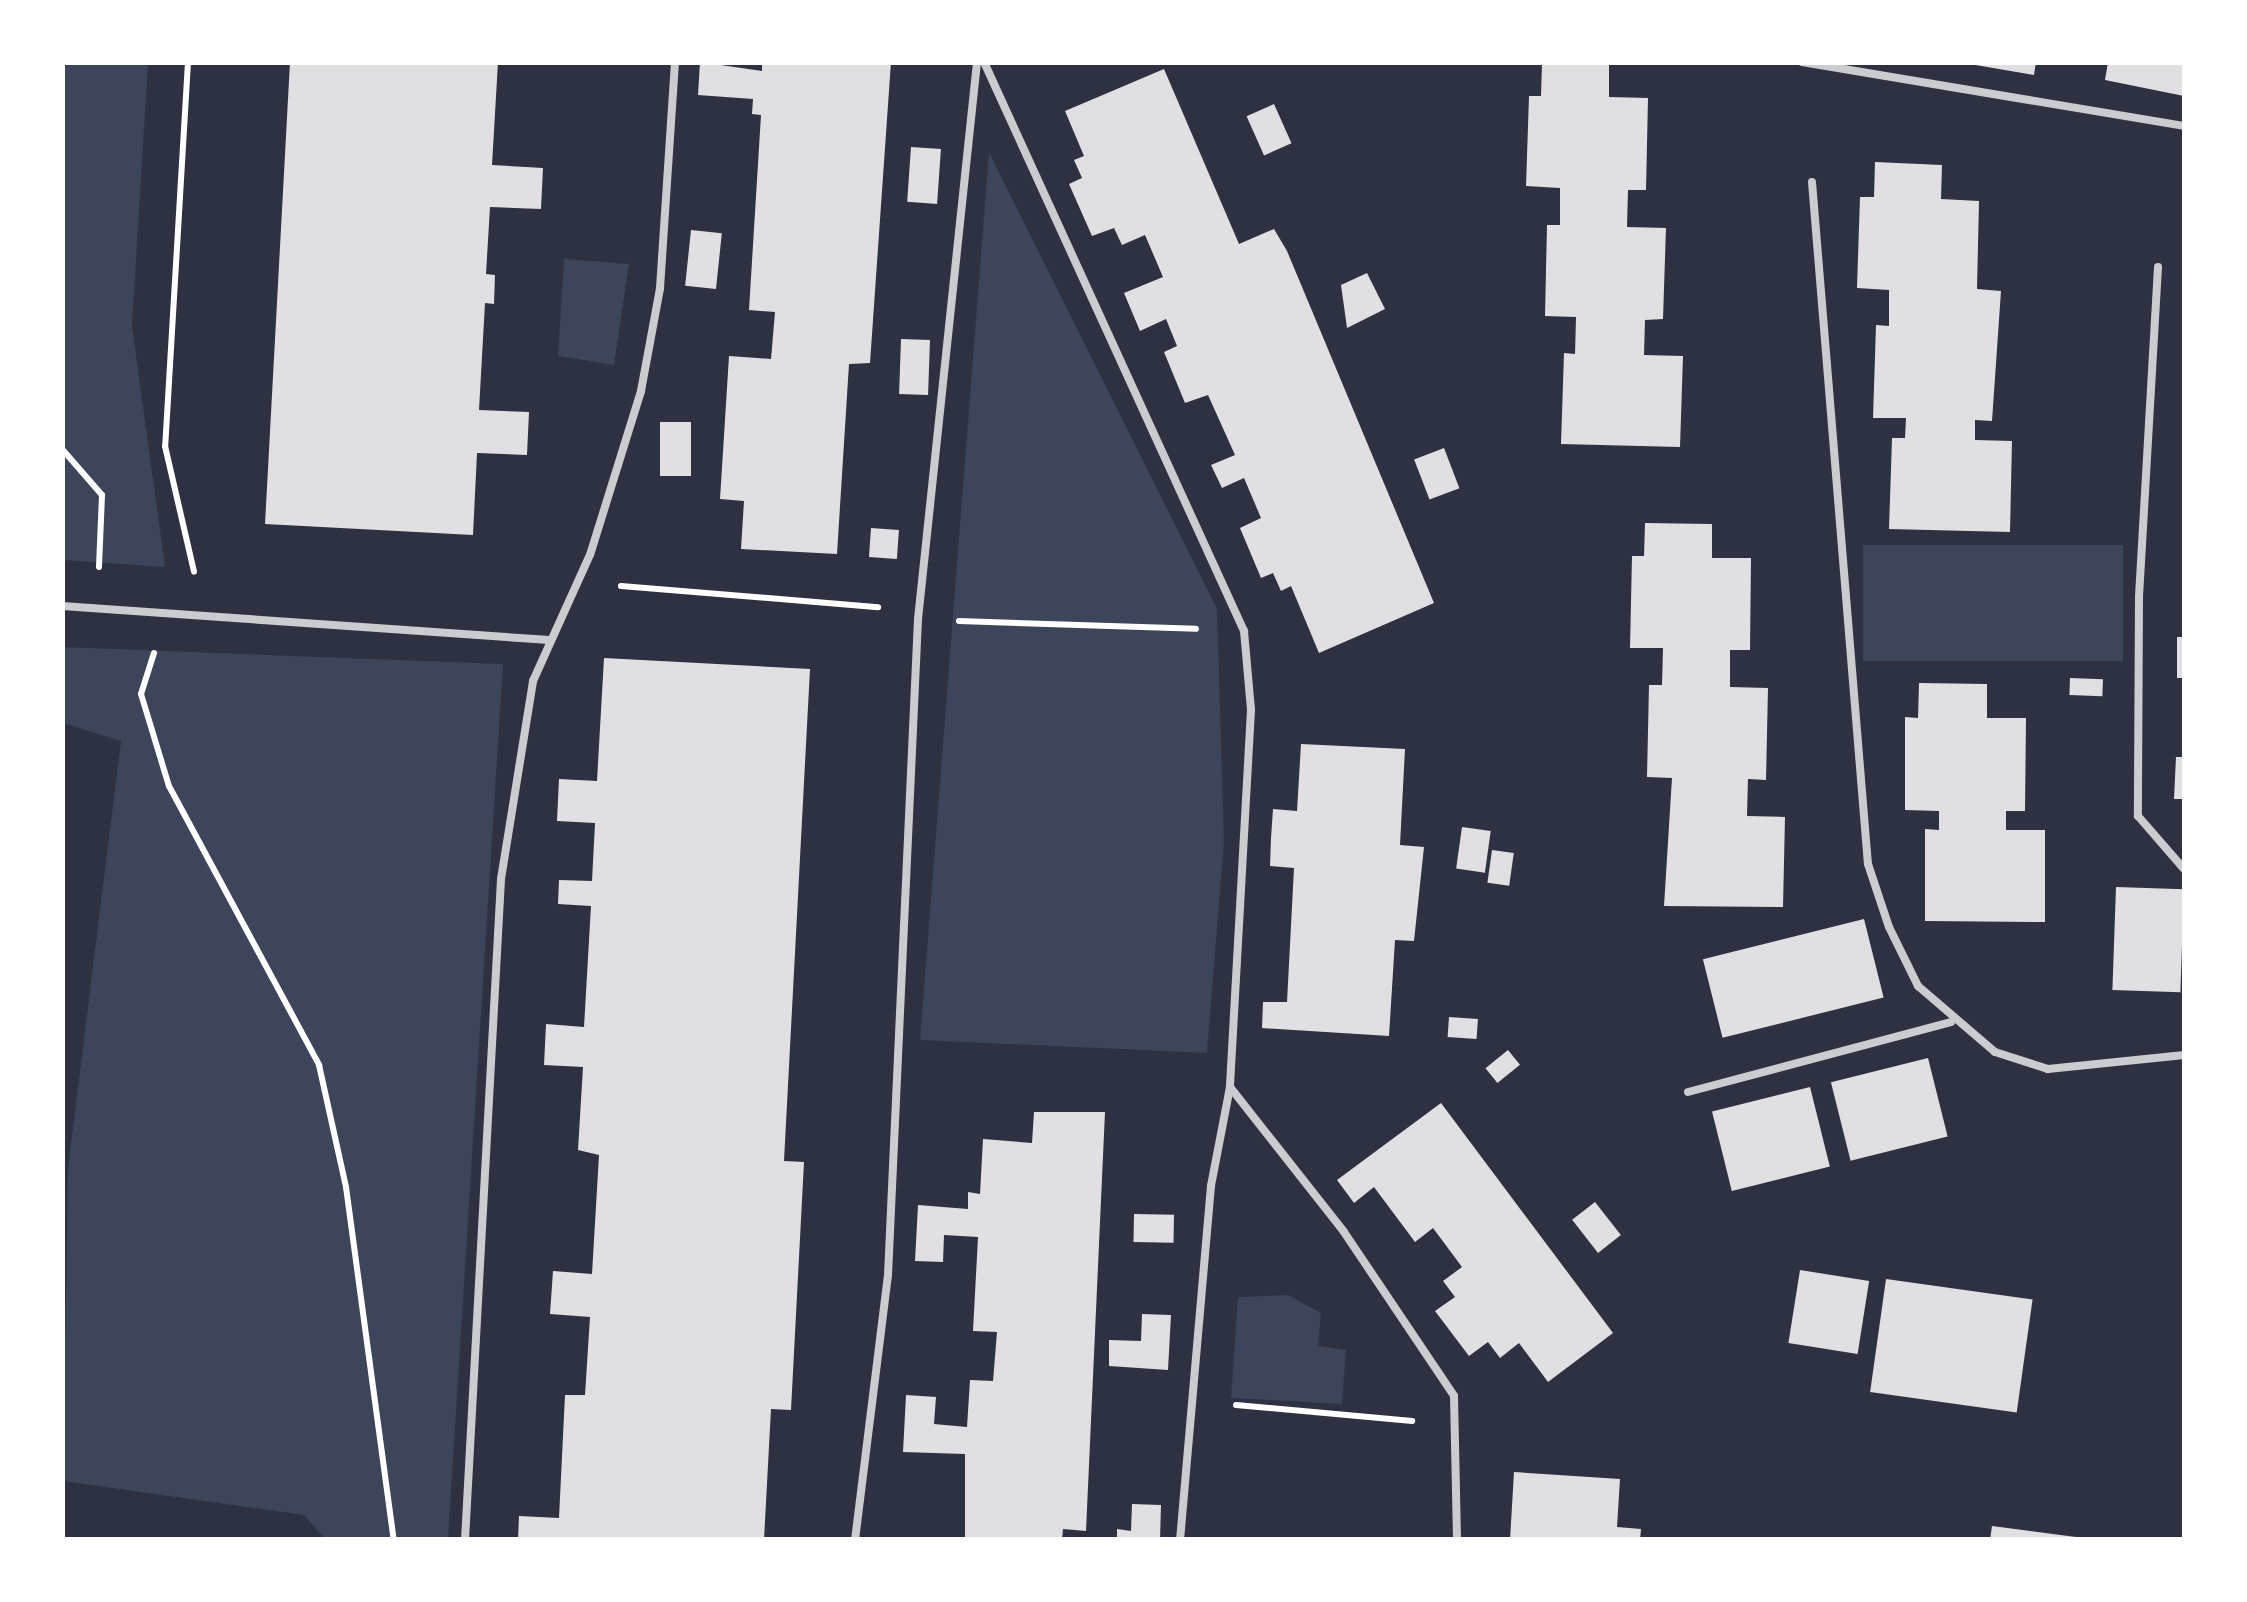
<!DOCTYPE html>
<html>
<head>
<meta charset="utf-8">
<style>
	body { margin:0 }
	#map { position:relative; width:2247px; height:1602px; overflow:hidden; background:#2d3142; font-family:"Space Grotesk",sans-serif }
	div>[style] { position:absolute }
	.green>* { inset:0; background:#3c4559; transform-origin:0 0 }
	.building>* { inset:0; background:#e0e0e3; transform-origin:0 0 }
	.path>* { height:6px; margin:-3px; padding:0 3px; transform-origin:3px; border-radius:3px; background:#fff }
	.service>* { height:8px; margin:-4px; padding:0 4px; transform-origin:4px; border-radius:4px; background:#caccd0 }
	span { translate:-50% -50%; white-space:nowrap; text-align:center; line-height:1.15; -webkit-text-stroke:9px #fff; paint-order:stroke }
	.frame { position:absolute; inset:0; border:65px solid #fff; pointer-events:none }
</style>
</head>
<body>
<div id="map">
	<div class="green">
		<div style="clip-path:polygon(62px 63px,148px 63px,132px 326px,165px 567px,63px 560px)"></div>
		<div style="clip-path:polygon(989px 152px,1217px 609px,1224px 841px,1207px 1053px,920px 1040px)"></div>
		<div style="clip-path:polygon(564px 259px,629px 264px,614px 365px,558px 356px)"></div>
		<div style="left:1863px;top:545px;width:260px;height:116px"></div>
		<div style="clip-path:polygon(63px 647px,503px 664px,448px 1539px,325px 1539px,304px 1515px,63px 1481px,68px 1168px,121px 741px,63px 723px)"></div>
		<div style="clip-path:polygon(1288px 1295px,1321px 1313px,1318px 1346px,1346px 1350px,1342px 1404px,1231px 1398px,1238px 1297px)"></div>
	</div>
	<div class="building">
		<div style="clip-path:polygon(290px 62px,498px 62px,492px 165px,543px 168px,541px 209px,490px 207px,486px 274px,495px 275px,494px 304px,485px 303px,479px 410px,529px 412px,527px 455px,477px 453px,473px 535px,265px 524px)"></div>
		<div style="clip-path:polygon(700px 62px,762px 71px,762px 62px,891px 62px,870px 363px,849px 364px,837px 554px,741px 549px,744px 501px,720px 499px,729px 356px,771px 359px,775px 312px,749px 310px,761px 115px,752px 114px,753px 99px,698px 95px)"></div>
		<div style="clip-path:polygon(1958px 62px,2036px 62px,2034px 75px)"></div>
		<div style="clip-path:polygon(2108px 62px,2184px 62px,2184px 96px,2105px 80px)"></div>
		<div style="clip-path:polygon(1542px 63px,1609px 64px,1609px 97px,1648px 98px,1646px 190px,1628px 190px,1627px 227px,1666px 228px,1663px 319px,1645px 320px,1644px 355px,1683px 356px,1680px 447px,1561px 444px,1564px 353px,1575px 354px,1576px 317px,1545px 316px,1547px 225px,1560px 225px,1560px 188px,1526px 186px,1529px 96px,1541px 96px)"></div>
		<div style="clip-path:polygon(1164px 69px,1239px 244px,1274px 229px,1287px 251px,1434px 603px,1319px 653px,1291px 586px,1281px 591px,1273px 573px,1261px 578px,1240px 528px,1261px 518px,1244px 478px,1222px 488px,1211px 465px,1235px 455px,1208px 395px,1185px 403px,1164px 352px,1177px 346px,1166px 319px,1140px 331px,1124px 293px,1163px 277px,1145px 235px,1122px 245px,1114px 228px,1092px 236px,1069px 184px,1082px 178px,1074px 160px,1084px 156px,1065px 111px)"></div>
		<div style="left:1274px;top:104px;width:43px;height:30px;rotate:66deg"></div>
		<div style="left:911px;top:147px;width:30px;height:55px;rotate:4deg"></div>
		<div style="clip-path:polygon(1875px 162px,1942px 165px,1941px 199px,1979px 201px,1977px 289px,2001px 291px,1992px 421px,1975px 420px,1975px 440px,2012px 441px,2010px 532px,1889px 529px,1892px 438px,1905px 438px,1906px 418px,1873px 418px,1876px 325px,1889px 326px,1889px 290px,1857px 288px,1860px 197px,1874px 197px)"></div>
		<div style="left:691px;top:230px;width:31px;height:56px;rotate:6deg"></div>
		<div style="clip-path:polygon(1367px 273px,1385px 309px,1347px 328px,1341px 285px)"></div>
		<div style="left:901px;top:339px;width:29px;height:55px;rotate:2deg"></div>
		<div style="left:660px;top:422px;width:31px;height:54px"></div>
		<div style="left:1444px;top:448px;width:43px;height:32px;rotate:69deg"></div>
		<div style="clip-path:polygon(1645px 523px,1712px 524px,1712px 558px,1751px 558px,1750px 650px,1730px 650px,1730px 687px,1768px 688px,1766px 780px,1748px 779px,1747px 816px,1785px 817px,1783px 907px,1664px 906px,1672px 778px,1647px 777px,1649px 685px,1662px 685px,1663px 648px,1630px 648px,1632px 556px,1644px 556px)"></div>
		<div style="left:871px;top:528px;width:28px;height:29px;rotate:4deg"></div>
		<div style="left:2177px;top:637px;width:7px;height:41px"></div>
		<div style="clip-path:polygon(604px 658px,810px 669px,784px 1161px,804px 1162px,791px 1410px,771px 1409px,764px 1540px,518px 1540px,519px 1516px,559px 1518px,565px 1395px,585px 1395px,590px 1317px,550px 1314px,553px 1271px,592px 1274px,599px 1155px,578px 1150px,583px 1067px,544px 1065px,546px 1024px,584px 1027px,591px 906px,558px 904px,559px 880px,592px 881px,595px 823px,557px 821px,559px 779px,597px 781px)"></div>
		<div style="left:2070px;top:678px;width:33px;height:17px;rotate:2deg"></div>
		<div style="clip-path:polygon(1919px 683px,1987px 684px,1987px 718px,2026px 718px,2025px 811px,2006px 811px,2006px 830px,2045px 830px,2045px 922px,1925px 921px,1925px 829px,1939px 830px,1939px 811px,1905px 810px,1905px 717px,1918px 718px)"></div>
		<div style="clip-path:polygon(1301px 744px,1405px 749px,1400px 845px,1424px 847px,1414px 941px,1395px 940px,1389px 1036px,1262px 1028px,1263px 1002px,1287px 1002px,1294px 868px,1270px 866px,1271px 838px,1273px 809px,1297px 811px)"></div>
		<div style="clip-path:polygon(2176px 757px,2184px 757px,2184px 799px,2174px 799px)"></div>
		<div style="left:1462px;top:827px;width:29px;height:42px;rotate:8deg"></div>
		<div style="left:1492px;top:850px;width:22px;height:33px;rotate:8deg"></div>
		<div style="left:2116px;top:887px;width:68px;height:103px;rotate:2deg"></div>
		<div style="left:1864px;top:919px;width:81px;height:166px;rotate:76deg"></div>
		<div style="left:1449px;top:1017px;width:29px;height:20px;rotate:4deg"></div>
		<div style="left:1508px;top:1050px;width:19px;height:29px;rotate:51deg"></div>
		<div style="left:1928px;top:1058px;width:81px;height:100px;rotate:76deg"></div>
		<div style="left:1810px;top:1087px;width:82px;height:101px;rotate:76deg"></div>
		<div style="clip-path:polygon(1441px 1103px,1613px 1333px,1548px 1382px,1519px 1343px,1500px 1358px,1488px 1342px,1469px 1356px,1435px 1311px,1455px 1297px,1443px 1281px,1462px 1267px,1433px 1228px,1415px 1242px,1374px 1187px,1354px 1203px,1337px 1180px)"></div>
		<div style="clip-path:polygon(1034px 1112px,1105px 1112px,1086px 1531px,1063px 1529px,1062px 1540px,965px 1540px,965px 1454px,903px 1452px,906px 1395px,936px 1397px,934px 1424px,967px 1427px,970px 1380px,993px 1381px,997px 1332px,973px 1331px,978px 1237px,944px 1235px,943px 1262px,915px 1261px,918px 1205px,968px 1209px,968px 1192px,980px 1194px,983px 1139px,1032px 1143px)"></div>
		<div style="left:1595px;top:1202px;width:42px;height:29px;rotate:52deg"></div>
		<div style="left:1134px;top:1214px;width:40px;height:28px;rotate:1deg"></div>
		<div style="left:1800px;top:1270px;width:70px;height:74px;rotate:9deg"></div>
		<div style="left:1886px;top:1279px;width:148px;height:114px;rotate:8deg"></div>
		<div style="clip-path:polygon(1142px 1314px,1171px 1315px,1168px 1370px,1109px 1366px,1109px 1340px,1141px 1341px)"></div>
		<div style="clip-path:polygon(1514px 1472px,1620px 1479px,1617px 1527px,1641px 1529px,1640px 1540px,1510px 1540px)"></div>
		<div style="clip-path:polygon(1132px 1504px,1161px 1505px,1160px 1540px,1117px 1540px,1117px 1529px,1131px 1531px)"></div>
		<div style="clip-path:polygon(1992px 1526px,2076px 1537px,2076px 1540px,1990px 1540px)"></div>
	</div>
	<div class="path">
		<div style="left:188px;top:62px;width:385px;rotate:93.4deg"></div>
		<div style="left:165px;top:446px;width:129px;rotate:77deg"></div>
		<div style="left:62px;top:449px;width:61px;rotate:49deg"></div>
		<div style="left:102px;top:495px;width:72px;rotate:92.4deg"></div>
		<div style="left:621px;top:586px;width:258px;rotate:4.7deg"></div>
		<div style="left:959px;top:621px;width:237px;rotate:1.9deg"></div>
		<div style="left:154px;top:653px;width:43px;rotate:107.6deg"></div>
		<div style="left:141px;top:694px;width:96px;rotate:73.1deg"></div>
		<div style="left:169px;top:786px;width:317px;rotate:61.7deg"></div>
		<div style="left:319px;top:1065px;width:125px;rotate:77.5deg"></div>
		<div style="left:346px;top:1187px;width:356px;rotate:82.3deg"></div>
		<div style="left:1236px;top:1405px;width:177px;rotate:5.2deg"></div>
	</div>
	<div class="service">
		<div style="left:984px;top:62px;width:626px;rotate:65.44deg"></div>
		<div style="left:1244px;top:631px;width:79px;rotate:84.9deg"></div>
		<div style="left:1251px;top:710px;width:378px;rotate:93.2deg"></div>
		<div style="left:1230px;top:1087px;width:101px;rotate:100.9deg"></div>
		<div style="left:1211px;top:1186px;width:355px;rotate:95deg"></div>
		<div style="left:1802px;top:62px;width:387px;rotate:9.5deg"></div>
		<div style="left:1812px;top:182px;width:684px;rotate:85.31deg"></div>
		<div style="left:1868px;top:864px;width:66px;rotate:71.6deg"></div>
		<div style="left:1889px;top:927px;width:66px;rotate:63.8deg"></div>
		<div style="left:1918px;top:986px;width:101px;rotate:40.6deg"></div>
		<div style="left:1995px;top:1052px;width:56px;rotate:17.8deg"></div>
		<div style="left:2048px;top:1069px;width:137px;rotate:-5.9deg"></div>
		<div style="left:2158px;top:267px;width:331px;rotate:93.3deg"></div>
		<div style="left:2139px;top:597px;width:219px;rotate:90.3deg"></div>
		<div style="left:2138px;top:816px;width:70px;rotate:49deg"></div>
		<div style="left:62px;top:606px;width:489px;rotate:4deg"></div>
		<div style="left:1230px;top:1087px;width:184px;rotate:51.8deg"></div>
		<div style="left:1344px;top:1232px;width:197px;rotate:56.1deg"></div>
		<div style="left:1454px;top:1396px;width:144px;rotate:88.8deg"></div>
		<div style="left:1688px;top:1092px;width:272px;rotate:-14.9deg"></div>
		<div style="left:465px;top:1540px;width:662px;rotate:-86.88deg"></div>
		<div style="left:501px;top:879px;width:201px;rotate:-80.8deg"></div>
		<div style="left:533px;top:681px;width:138px;rotate:-65.7deg"></div>
		<div style="left:590px;top:555px;width:172px;rotate:-72.7deg"></div>
		<div style="left:641px;top:391px;width:105px;rotate:-79.5deg"></div>
		<div style="left:660px;top:288px;width:226px;rotate:-86.2deg"></div>
		<div style="left:855px;top:1540px;width:267px;rotate:-82.9deg"></div>
		<div style="left:888px;top:1275px;width:657px;rotate:-87.38deg"></div>
		<div style="left:918px;top:619px;width:560px;rotate:-83.95deg"></div>
	</div>
	<div class="frame"></div>
</div>
</body>
</html>
